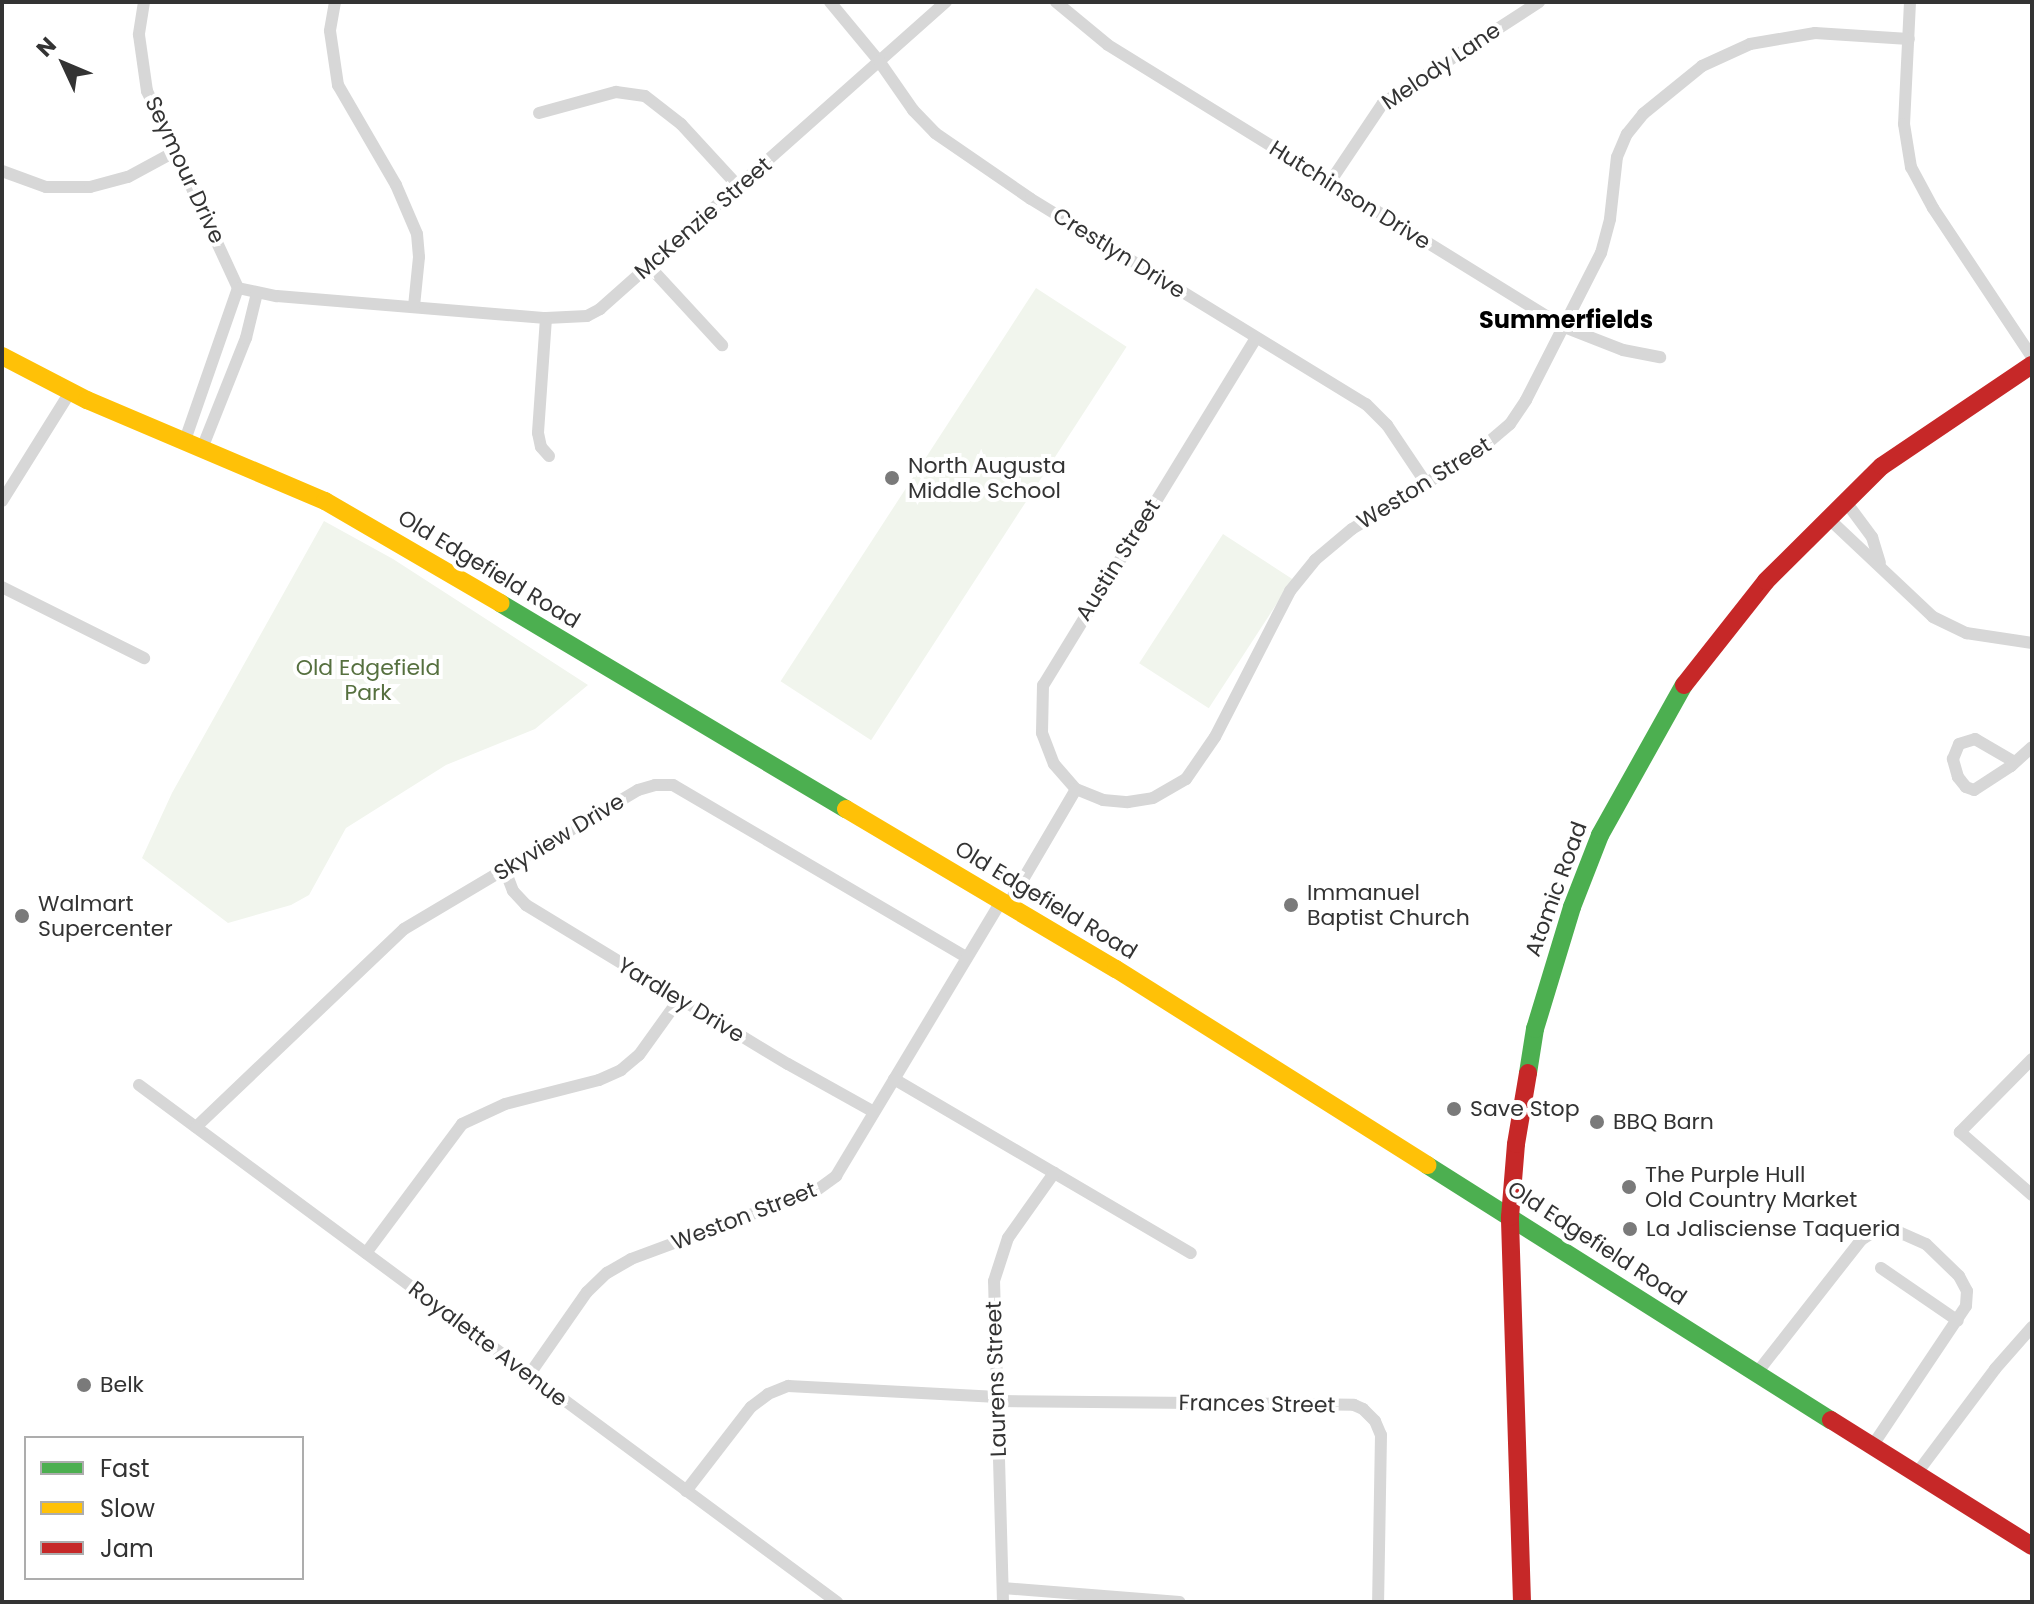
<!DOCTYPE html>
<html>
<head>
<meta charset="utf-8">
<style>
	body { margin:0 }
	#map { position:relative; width:2034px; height:1604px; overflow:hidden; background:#fff; font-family:Poppins,sans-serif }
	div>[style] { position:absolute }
	.green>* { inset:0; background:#f1f5ed; transform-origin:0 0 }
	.street>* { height:12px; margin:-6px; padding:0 6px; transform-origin:6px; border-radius:6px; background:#d7d7d7 }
	.fast>* { height:18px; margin:-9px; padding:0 9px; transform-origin:9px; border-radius:9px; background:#4caf50 }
	.slow>* { height:18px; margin:-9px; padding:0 9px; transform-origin:9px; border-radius:9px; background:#ffc107 }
	.jam>* { height:18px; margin:-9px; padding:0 9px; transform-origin:9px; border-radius:9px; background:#c62828 }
	.dots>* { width:22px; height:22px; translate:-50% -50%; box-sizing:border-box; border:4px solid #fff; border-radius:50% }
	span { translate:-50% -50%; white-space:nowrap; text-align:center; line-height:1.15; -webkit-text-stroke:8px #fff; paint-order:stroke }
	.street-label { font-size:22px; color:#333 }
	.poi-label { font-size:22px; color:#333 }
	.left { translate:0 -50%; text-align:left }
	.park-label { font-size:22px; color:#56703f }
	.neighbourhood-label { font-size:24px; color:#000; font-weight:700 }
	.frame { position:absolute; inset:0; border:4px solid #333; pointer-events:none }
	.legend { position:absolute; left:24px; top:1436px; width:280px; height:144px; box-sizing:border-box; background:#fff; border:2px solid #adadad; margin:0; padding:10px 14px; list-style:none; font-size:24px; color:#333 }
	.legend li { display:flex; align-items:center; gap:16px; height:40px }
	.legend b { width:40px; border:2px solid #adadad }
	.north { position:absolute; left:24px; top:24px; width:80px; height:80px; -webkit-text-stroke:6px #fff; paint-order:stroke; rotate:314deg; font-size:22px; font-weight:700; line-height:32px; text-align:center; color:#333 }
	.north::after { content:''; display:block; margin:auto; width:28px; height:36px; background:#333; clip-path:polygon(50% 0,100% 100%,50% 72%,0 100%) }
</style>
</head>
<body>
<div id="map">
	<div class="green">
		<div style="left:1036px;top:288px;width:108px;height:469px;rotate:33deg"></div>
		<div style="clip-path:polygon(324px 521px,393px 559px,588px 685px,535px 729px,446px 765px,346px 828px,309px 895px,291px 905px,228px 923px,142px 858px,172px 793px)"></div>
		<div style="left:1223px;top:534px;width:83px;height:154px;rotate:33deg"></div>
	</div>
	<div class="street">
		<div style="left:144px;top:2px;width:33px;rotate:99deg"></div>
		<div style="left:139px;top:35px;width:57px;rotate:81.9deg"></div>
		<div style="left:147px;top:91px;width:217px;rotate:65.2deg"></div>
		<div style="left:238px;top:288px;width:40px;rotate:12deg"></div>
		<div style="left:277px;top:296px;width:270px;rotate:4.7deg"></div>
		<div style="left:546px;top:318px;width:41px;rotate:-2.8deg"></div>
		<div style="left:587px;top:316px;width:15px;rotate:-28deg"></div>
		<div style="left:600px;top:309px;width:463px;rotate:-41.6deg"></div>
		<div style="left:335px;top:2px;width:29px;rotate:100deg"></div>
		<div style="left:330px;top:31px;width:55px;rotate:81.6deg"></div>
		<div style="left:338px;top:85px;width:116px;rotate:59.9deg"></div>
		<div style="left:396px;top:185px;width:53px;rotate:66.8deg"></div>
		<div style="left:417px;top:234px;width:23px;rotate:85deg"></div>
		<div style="left:419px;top:257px;width:49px;rotate:95.8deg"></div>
		<div style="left:830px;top:2px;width:77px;rotate:50.3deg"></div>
		<div style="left:879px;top:61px;width:60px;rotate:55.2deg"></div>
		<div style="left:913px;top:110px;width:32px;rotate:46deg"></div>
		<div style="left:935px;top:133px;width:116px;rotate:34.5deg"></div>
		<div style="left:1031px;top:199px;width:393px;rotate:31.5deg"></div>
		<div style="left:1366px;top:404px;width:30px;rotate:45deg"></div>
		<div style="left:1387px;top:425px;width:70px;rotate:56.1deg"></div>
		<div style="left:1056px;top:2px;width:67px;rotate:39.6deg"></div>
		<div style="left:1108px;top:45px;width:536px;rotate:31.73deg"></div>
		<div style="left:1564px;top:327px;width:63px;rotate:21.3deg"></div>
		<div style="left:1623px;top:350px;width:38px;rotate:11deg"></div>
		<div style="left:1910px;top:2px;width:122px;rotate:92.8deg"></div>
		<div style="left:1904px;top:124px;width:44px;rotate:80.8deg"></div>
		<div style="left:1911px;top:167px;width:47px;rotate:61.8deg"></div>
		<div style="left:1933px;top:208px;width:179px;rotate:56.4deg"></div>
		<div style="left:539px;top:113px;width:80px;rotate:-15.3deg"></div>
		<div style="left:616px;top:92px;width:29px;rotate:8deg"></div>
		<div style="left:645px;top:96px;width:46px;rotate:37.9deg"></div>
		<div style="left:681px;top:124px;width:84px;rotate:47.4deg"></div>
		<div style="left:2px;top:171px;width:47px;rotate:20deg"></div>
		<div style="left:46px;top:187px;width:44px"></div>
		<div style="left:90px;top:187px;width:39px;rotate:-15deg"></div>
		<div style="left:128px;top:177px;width:52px;rotate:-28.5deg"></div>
		<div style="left:1330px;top:182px;width:95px;rotate:-56.1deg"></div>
		<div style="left:1383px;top:103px;width:186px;rotate:-32.9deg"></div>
		<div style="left:649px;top:266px;width:108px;rotate:47.3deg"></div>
		<div style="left:546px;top:318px;width:115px;rotate:94deg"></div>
		<div style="left:538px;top:433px;width:14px;rotate:78deg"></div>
		<div style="left:541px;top:447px;width:12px;rotate:48deg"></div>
		<div style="left:1256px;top:338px;width:407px;rotate:121.5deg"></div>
		<div style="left:1043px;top:685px;width:48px;rotate:91.2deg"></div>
		<div style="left:1042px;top:733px;width:33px;rotate:69deg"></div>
		<div style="left:1054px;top:764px;width:33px;rotate:49deg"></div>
		<div style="left:1076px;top:789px;width:29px;rotate:22deg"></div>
		<div style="left:1103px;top:800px;width:25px;rotate:5deg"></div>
		<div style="left:1128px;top:802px;width:25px;rotate:-9deg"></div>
		<div style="left:1153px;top:798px;width:38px;rotate:-30deg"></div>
		<div style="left:1186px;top:779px;width:51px;rotate:-55.4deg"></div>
		<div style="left:1215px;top:737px;width:164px;rotate:-62.8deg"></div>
		<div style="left:1290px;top:591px;width:40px;rotate:-51deg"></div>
		<div style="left:1315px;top:560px;width:48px;rotate:-40deg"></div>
		<div style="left:1352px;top:529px;width:147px;rotate:-31.6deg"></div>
		<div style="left:1477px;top:452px;width:43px;rotate:-40.3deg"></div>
		<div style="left:1510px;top:424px;width:29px;rotate:-56deg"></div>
		<div style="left:1526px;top:400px;width:165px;rotate:-63deg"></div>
		<div style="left:1601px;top:253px;width:35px;rotate:-75deg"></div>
		<div style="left:1610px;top:219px;width:62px;rotate:-83.6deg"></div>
		<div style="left:1617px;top:157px;width:25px;rotate:-67deg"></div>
		<div style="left:1627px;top:134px;width:26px;rotate:-51deg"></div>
		<div style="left:1643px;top:114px;width:76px;rotate:-39.1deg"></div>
		<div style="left:1702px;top:66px;width:53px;rotate:-24.6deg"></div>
		<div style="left:1750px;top:44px;width:66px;rotate:-9.6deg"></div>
		<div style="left:1815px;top:33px;width:94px;rotate:3.7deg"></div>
		<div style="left:184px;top:443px;width:164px;rotate:-70.8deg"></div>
		<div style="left:201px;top:451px;width:122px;rotate:-68.3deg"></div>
		<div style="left:246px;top:338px;width:46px;rotate:-76.3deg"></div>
		<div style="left:2px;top:501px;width:128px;rotate:-58deg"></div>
		<div style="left:1846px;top:502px;width:44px;rotate:53.4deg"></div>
		<div style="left:1872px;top:537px;width:27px;rotate:73deg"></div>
		<div style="left:1828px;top:518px;width:144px;rotate:43.3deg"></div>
		<div style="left:1933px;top:617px;width:37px;rotate:26deg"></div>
		<div style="left:1966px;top:633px;width:67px;rotate:8.6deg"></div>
		<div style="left:2px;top:587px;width:159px;rotate:26.6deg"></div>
		<div style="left:1975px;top:739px;width:44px;rotate:30.1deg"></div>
		<div style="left:2013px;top:761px;width:5px;rotate:112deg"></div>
		<div style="left:2011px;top:766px;width:44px;rotate:147deg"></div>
		<div style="left:1974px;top:790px;width:9px;rotate:-159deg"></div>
		<div style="left:1966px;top:787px;width:13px;rotate:-129deg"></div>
		<div style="left:1958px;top:777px;width:19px;rotate:-106deg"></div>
		<div style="left:1953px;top:759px;width:16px;rotate:-68deg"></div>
		<div style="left:1959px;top:744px;width:17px;rotate:-17deg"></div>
		<div style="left:2011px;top:766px;width:28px;rotate:-42deg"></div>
		<div style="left:505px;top:870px;width:22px;rotate:69deg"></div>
		<div style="left:513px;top:891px;width:19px;rotate:47deg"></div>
		<div style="left:526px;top:905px;width:306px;rotate:31.3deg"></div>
		<div style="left:788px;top:1064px;width:98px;rotate:29.2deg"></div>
		<div style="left:1008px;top:905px;width:134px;rotate:-59.6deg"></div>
		<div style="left:2032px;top:1059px;width:103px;rotate:134.6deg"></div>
		<div style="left:1960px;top:1132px;width:96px;rotate:41.2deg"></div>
		<div style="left:894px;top:1079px;width:344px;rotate:30.4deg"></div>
		<div style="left:139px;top:1085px;width:869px;rotate:36.53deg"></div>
		<div style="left:196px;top:1127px;width:287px;rotate:-43.6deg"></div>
		<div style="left:404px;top:929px;width:272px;rotate:-30.7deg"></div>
		<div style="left:638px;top:790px;width:18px;rotate:-16deg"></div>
		<div style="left:655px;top:785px;width:18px"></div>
		<div style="left:673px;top:785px;width:340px;rotate:30.4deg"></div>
		<div style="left:366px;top:1253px;width:161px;rotate:-53.3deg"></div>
		<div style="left:462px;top:1124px;width:47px;rotate:-24.9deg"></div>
		<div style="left:505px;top:1104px;width:97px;rotate:-14.3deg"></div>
		<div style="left:599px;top:1080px;width:24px;rotate:-24deg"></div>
		<div style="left:621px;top:1070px;width:23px;rotate:-40deg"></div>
		<div style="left:639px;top:1055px;width:70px;rotate:-54.3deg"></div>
		<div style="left:1881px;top:1268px;width:93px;rotate:34.5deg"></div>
		<div style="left:1756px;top:1374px;width:170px;rotate:-51.9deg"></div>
		<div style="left:1861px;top:1240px;width:17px;rotate:-33deg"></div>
		<div style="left:1875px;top:1231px;width:17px;rotate:-7deg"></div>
		<div style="left:1892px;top:1229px;width:37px;rotate:24deg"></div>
		<div style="left:1926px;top:1244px;width:46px;rotate:44.1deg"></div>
		<div style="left:1959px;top:1276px;width:17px;rotate:62deg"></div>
		<div style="left:1967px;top:1291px;width:15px;rotate:94deg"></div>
		<div style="left:1966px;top:1306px;width:167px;rotate:123.8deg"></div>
		<div style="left:529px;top:1375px;width:101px;rotate:-55.1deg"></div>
		<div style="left:587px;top:1292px;width:28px;rotate:-44deg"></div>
		<div style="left:607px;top:1273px;width:28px;rotate:-30deg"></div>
		<div style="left:631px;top:1259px;width:198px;rotate:-20.4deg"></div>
		<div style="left:817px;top:1190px;width:24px;rotate:-36deg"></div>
		<div style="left:836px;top:1176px;width:321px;rotate:-59deg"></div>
		<div style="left:999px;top:1401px;width:355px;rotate:0.6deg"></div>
		<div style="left:1354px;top:1405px;width:10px;rotate:24deg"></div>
		<div style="left:1363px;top:1409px;width:17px;rotate:45deg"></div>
		<div style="left:1375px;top:1421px;width:15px;rotate:67deg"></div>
		<div style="left:1381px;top:1435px;width:167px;rotate:91deg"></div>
		<div style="left:1917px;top:1473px;width:130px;rotate:-53.1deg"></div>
		<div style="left:1995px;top:1369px;width:56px;rotate:-48.6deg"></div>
		<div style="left:686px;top:1491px;width:106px;rotate:-52.3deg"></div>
		<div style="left:751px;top:1407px;width:21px;rotate:-37deg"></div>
		<div style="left:768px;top:1394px;width:22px;rotate:-22deg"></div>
		<div style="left:788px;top:1386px;width:210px;rotate:3deg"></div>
		<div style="left:1003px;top:1588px;width:177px;rotate:4.5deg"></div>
		<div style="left:1003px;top:1602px;width:321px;rotate:-91.6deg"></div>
		<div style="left:994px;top:1281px;width:45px;rotate:-72deg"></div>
		<div style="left:1008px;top:1238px;width:80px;rotate:-54.7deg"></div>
	</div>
	<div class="fast">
		<div style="left:500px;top:603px;width:403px;rotate:30.8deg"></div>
		<div style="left:1528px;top:1073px;width:45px;rotate:-81deg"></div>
		<div style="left:1535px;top:1029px;width:127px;rotate:-73.1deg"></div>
		<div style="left:1572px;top:907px;width:77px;rotate:-68.7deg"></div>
		<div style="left:1600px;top:835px;width:172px;rotate:-60.8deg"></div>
		<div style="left:1427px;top:1165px;width:478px;rotate:32.3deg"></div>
	</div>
	<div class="slow">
		<div style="left:2px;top:356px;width:96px;rotate:27.4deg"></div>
		<div style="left:87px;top:400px;width:259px;rotate:23deg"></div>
		<div style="left:325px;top:501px;width:203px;rotate:30.2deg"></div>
		<div style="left:846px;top:809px;width:314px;rotate:30.7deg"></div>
		<div style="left:1116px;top:969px;width:368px;rotate:32.2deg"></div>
	</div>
	<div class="jam">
		<div style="left:1684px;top:685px;width:132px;rotate:-51.7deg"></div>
		<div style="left:1766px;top:581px;width:163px;rotate:-44.8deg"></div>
		<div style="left:1882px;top:466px;width:181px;rotate:-34deg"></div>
		<div style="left:1831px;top:1420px;width:237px;rotate:32.1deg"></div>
		<div style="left:1522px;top:1602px;width:385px;rotate:-91.8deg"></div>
		<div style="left:1510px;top:1217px;width:73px;rotate:-85.3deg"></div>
		<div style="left:1516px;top:1144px;width:72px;rotate:-80.4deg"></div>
	</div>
	<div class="dots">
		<div style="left:892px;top:478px;background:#7a7a7a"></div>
		<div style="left:1291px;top:905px;background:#7a7a7a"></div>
		<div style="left:22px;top:916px;background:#7a7a7a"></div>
		<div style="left:1454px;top:1109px;background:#7a7a7a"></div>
		<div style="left:1597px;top:1122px;background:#7a7a7a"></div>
		<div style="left:1629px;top:1187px;background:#7a7a7a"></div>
		<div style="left:1630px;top:1229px;background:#7a7a7a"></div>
		<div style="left:84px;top:1385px;background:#7a7a7a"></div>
	</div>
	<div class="street-label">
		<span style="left:1441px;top:66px;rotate:-34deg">Melody Lane</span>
		<span style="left:185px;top:170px;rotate:65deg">Seymour Drive</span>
		<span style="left:1350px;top:195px;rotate:32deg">Hutchinson Drive</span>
		<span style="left:703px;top:218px;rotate:-41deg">McKenzie Street</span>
		<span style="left:1119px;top:253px;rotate:32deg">Crestlyn Drive</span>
		<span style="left:1424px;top:483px;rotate:-32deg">Weston Street</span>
		<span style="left:1118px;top:560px;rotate:-58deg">Austin Street</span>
		<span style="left:489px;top:569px;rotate:31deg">Old Edgefield Road</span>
		<span style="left:559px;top:837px;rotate:-31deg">Skyview Drive</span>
		<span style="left:1556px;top:889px;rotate:-70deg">Atomic Road</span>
		<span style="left:1046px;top:900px;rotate:31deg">Old Edgefield Road</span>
		<span style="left:681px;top:1000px;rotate:31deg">Yardley Drive</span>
		<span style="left:744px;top:1216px;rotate:-21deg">Weston Street</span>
		<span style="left:1597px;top:1243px;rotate:33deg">Old Edgefield Road</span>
		<span style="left:488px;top:1344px;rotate:37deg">Royalette Avenue</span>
		<span style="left:996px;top:1379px;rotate:-92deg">Laurens Street</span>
		<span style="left:1257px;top:1404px;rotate:1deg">Frances Street</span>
	</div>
	<div class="poi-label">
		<span class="left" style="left:908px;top:478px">North Augusta<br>Middle School</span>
		<span class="left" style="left:1307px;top:905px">Immanuel<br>Baptist Church</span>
		<span class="left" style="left:38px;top:916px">Walmart<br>Supercenter</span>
		<span class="left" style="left:1470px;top:1109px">Save Stop</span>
		<span class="left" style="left:1613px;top:1122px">BBQ Barn</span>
		<span class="left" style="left:1645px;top:1187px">The Purple Hull<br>Old Country Market</span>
		<span class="left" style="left:1646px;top:1229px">La Jalisciense Taqueria</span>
		<span class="left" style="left:100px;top:1385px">Belk</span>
	</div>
	<div class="park-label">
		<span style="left:368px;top:680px">Old Edgefield<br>Park</span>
	</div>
	<div class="neighbourhood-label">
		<span style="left:1566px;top:320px">Summerfields</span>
	</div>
	<div class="frame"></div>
	<ul class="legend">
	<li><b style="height:10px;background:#4caf50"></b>Fast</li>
	<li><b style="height:10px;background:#ffc107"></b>Slow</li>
	<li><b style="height:10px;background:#c62828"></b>Jam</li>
	</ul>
	<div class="north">N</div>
</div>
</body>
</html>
